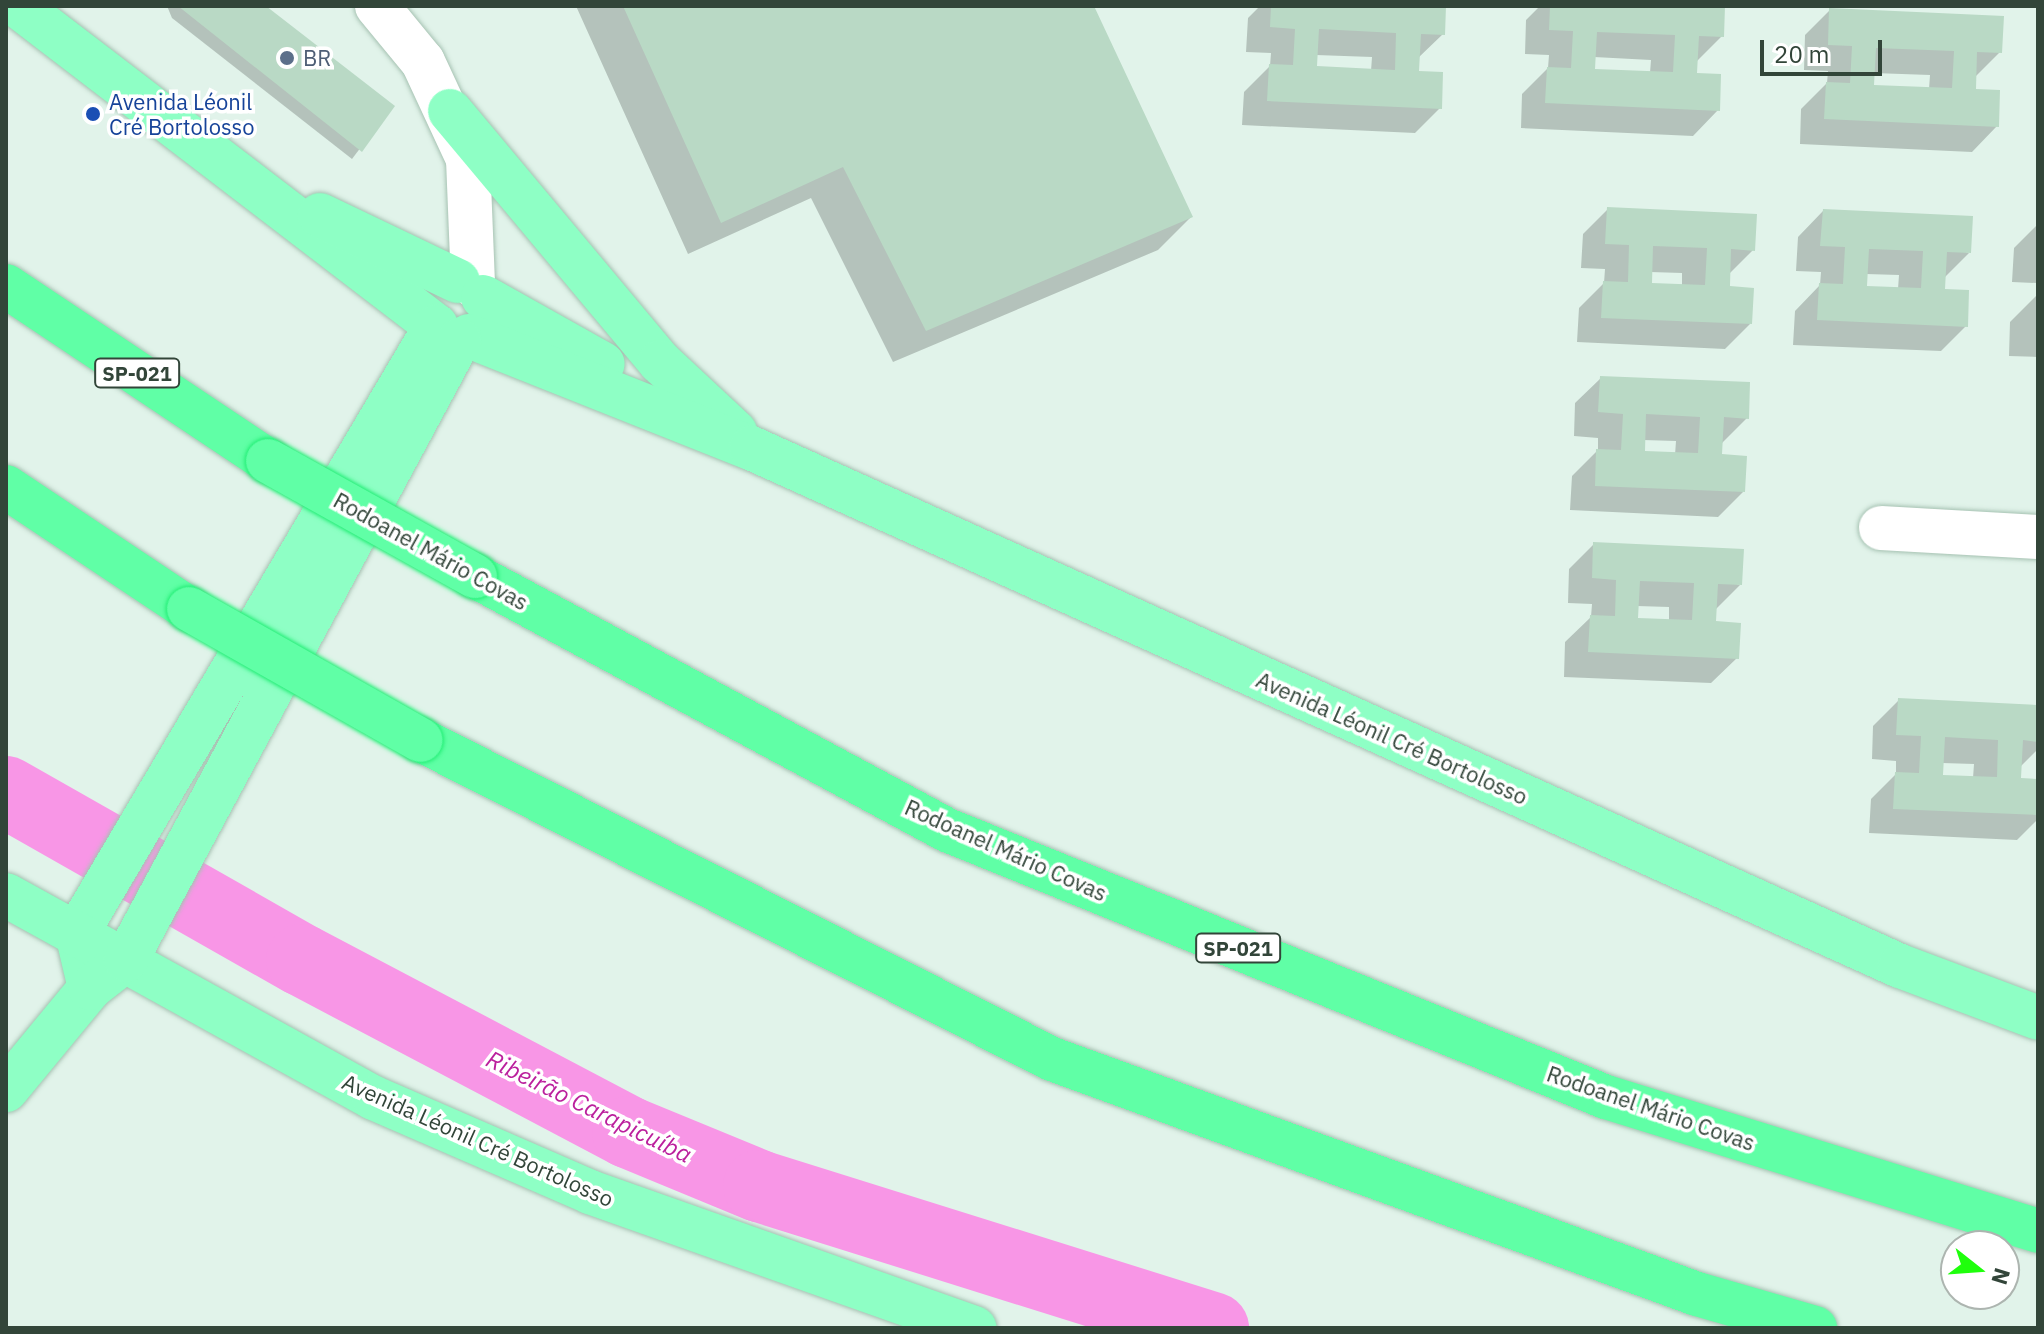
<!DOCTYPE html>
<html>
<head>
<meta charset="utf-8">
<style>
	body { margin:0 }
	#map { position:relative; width:2044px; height:1334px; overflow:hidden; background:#e1f3ea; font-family:"IBM Plex Sans",sans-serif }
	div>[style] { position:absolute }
	.shadow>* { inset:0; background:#0003 }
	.river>* { height:72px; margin:-36px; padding:0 36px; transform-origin:36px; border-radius:36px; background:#f896e6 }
	.building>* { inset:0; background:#b9d9c5 }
	.roads { filter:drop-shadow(0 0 2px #a6c2b2) drop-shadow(0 0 2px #a6c2b2) }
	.minor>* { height:44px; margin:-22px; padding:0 22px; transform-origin:22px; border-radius:22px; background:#fff }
	.major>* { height:44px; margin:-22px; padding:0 22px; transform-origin:22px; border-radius:22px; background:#8effc5 }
	.highway>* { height:44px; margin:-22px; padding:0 22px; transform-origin:22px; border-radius:22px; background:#60ffa6 }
	.bridges { filter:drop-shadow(0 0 2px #21ee74) drop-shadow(0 0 2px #21ee74) }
	.highway-bridge>* { height:44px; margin:-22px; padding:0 22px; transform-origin:22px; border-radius:22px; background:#60ffa6 }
	.dots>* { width:22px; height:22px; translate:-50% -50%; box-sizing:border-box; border:4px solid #fff; border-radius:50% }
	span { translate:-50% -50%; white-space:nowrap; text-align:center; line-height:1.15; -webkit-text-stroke:7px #fff; paint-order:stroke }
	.shield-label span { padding:2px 6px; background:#fff; border:2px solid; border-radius:6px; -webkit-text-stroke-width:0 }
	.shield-label { font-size:20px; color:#324539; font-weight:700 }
	.service-label { font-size:22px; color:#4e5e75 }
	.left { translate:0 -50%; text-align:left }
	.transit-label { font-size:22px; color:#164399 }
	.street-label { font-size:22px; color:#324539 }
	.water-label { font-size:24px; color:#bb209d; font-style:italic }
	.frame { position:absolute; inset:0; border:8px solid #324539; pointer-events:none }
	.north { position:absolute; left:1940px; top:1230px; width:80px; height:80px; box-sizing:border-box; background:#fff; border:2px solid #adb5b0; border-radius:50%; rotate:107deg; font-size:22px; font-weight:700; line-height:32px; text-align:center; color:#324539 }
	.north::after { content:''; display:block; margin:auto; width:28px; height:36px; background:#1fff0c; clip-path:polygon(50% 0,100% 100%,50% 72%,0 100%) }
	.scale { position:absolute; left:1760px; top:40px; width:122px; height:36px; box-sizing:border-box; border:4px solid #324539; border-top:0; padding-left:10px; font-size:24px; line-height:28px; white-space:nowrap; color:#324539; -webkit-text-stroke:6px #fff; paint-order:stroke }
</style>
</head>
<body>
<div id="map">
	<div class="shadow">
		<div style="clip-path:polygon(167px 6px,263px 6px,392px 106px,352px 159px,172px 18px)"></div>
		<div style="clip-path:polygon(576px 6px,1092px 6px,1191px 217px,1158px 250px,893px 362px,811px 198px,688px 254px)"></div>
		<div style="clip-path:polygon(evenodd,1260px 6px,1444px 6px,1443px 34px,1417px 59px,1417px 73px,1440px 108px,1415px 133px,1242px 125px,1244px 92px,1270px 66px,1271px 53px,1246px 52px,1248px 18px,1260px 6px,1316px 55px,1372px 57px,1371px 71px,1315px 68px,1316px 55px)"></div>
		<div style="clip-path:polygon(evenodd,1540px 6px,1723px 6px,1722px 36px,1696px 62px,1695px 75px,1718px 110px,1693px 136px,1521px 128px,1522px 94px,1548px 68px,1549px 55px,1525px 54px,1526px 20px,1540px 6px,1594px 57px,1651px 60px,1650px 73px,1593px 70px,1594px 57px)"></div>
		<div style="clip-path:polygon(evenodd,1830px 10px,2000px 52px,1974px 78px,1974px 91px,1997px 126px,1972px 152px,1800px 144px,1801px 109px,1827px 83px,1828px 71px,1804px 70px,1805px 35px,1830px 10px,1873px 73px,1930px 75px,1929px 89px,1872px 86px,1873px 73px)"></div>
		<div style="clip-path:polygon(evenodd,1608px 209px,1753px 250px,1728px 275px,1727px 288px,1750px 324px,1725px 349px,1577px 342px,1579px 308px,1604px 283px,1605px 269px,1581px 268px,1583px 234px,1608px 209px,1650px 272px,1682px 273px,1682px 286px,1650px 285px,1650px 272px)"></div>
		<div style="clip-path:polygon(evenodd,1823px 211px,1969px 253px,1944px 278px,1943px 291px,1966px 326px,1941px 351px,1793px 345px,1795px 311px,1820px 285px,1821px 272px,1796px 271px,1798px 237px,1823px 211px,1866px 274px,1899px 275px,1898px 289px,1865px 288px,1866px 274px)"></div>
		<div style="clip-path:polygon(2038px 224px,2038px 357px,2009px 356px,2010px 322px,2036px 296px,2037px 283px,2012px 282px,2014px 248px)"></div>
		<div style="clip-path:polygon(evenodd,1601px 378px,1747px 418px,1721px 444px,1720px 456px,1743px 492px,1718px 517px,1570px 510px,1572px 476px,1598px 450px,1598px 438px,1574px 436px,1575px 403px,1601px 378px,1643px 440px,1676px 441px,1675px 455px,1643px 453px,1643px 440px)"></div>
		<div style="clip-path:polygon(evenodd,1594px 544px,1740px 585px,1715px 610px,1714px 623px,1737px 658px,1711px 683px,1564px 677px,1565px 642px,1591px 617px,1592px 604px,1568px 603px,1569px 569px,1594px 544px,1637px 606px,1669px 607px,1669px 621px,1636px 620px,1637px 606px)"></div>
		<div style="clip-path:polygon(evenodd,1899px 700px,2038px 707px,2038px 749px,2020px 767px,2019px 779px,2038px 781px,2038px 819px,2017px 840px,1869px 833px,1871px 799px,1896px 774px,1896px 761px,1872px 759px,1873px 726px,1899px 700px,1942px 763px,1974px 764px,1973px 778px,1941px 776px,1942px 763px)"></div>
	</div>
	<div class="river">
		<div style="left:6px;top:792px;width:340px;rotate:29.6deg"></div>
		<div style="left:302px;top:960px;width:369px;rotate:27.8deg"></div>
		<div style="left:628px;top:1132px;width:142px;rotate:22.4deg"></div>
		<div style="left:759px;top:1186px;width:476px;rotate:17.4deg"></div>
	</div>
	<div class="building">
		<div style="clip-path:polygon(178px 6px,266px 6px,395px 106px,362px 152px)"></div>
		<div style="clip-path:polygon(623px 6px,1094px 6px,1193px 217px,926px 331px,843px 167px,721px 223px)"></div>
		<div style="clip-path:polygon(evenodd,1271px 6px,1446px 6px,1445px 35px,1421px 34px,1419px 71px,1443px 72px,1442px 109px,1267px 101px,1269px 64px,1293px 65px,1295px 29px,1270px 27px,1271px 6px,1319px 29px,1396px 33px,1395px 70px,1317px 66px,1319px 29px)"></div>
		<div style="clip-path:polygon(evenodd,1550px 6px,1725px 6px,1724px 37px,1699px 36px,1697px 73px,1721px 74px,1720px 111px,1545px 103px,1547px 67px,1571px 68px,1573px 31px,1549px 30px,1550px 6px,1597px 32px,1675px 35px,1673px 72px,1595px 69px,1597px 32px)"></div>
		<div style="clip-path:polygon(evenodd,1829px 8px,2004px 16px,2002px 53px,1977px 52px,1976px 89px,2000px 90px,1999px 127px,1824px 119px,1826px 82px,1850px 83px,1852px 46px,1828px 45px,1829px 8px,1876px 48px,1954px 51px,1952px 88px,1874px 85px,1876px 48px)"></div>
		<div style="clip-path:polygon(evenodd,1607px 207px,1757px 214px,1755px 251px,1731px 249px,1730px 286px,1754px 288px,1752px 324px,1601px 318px,1603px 281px,1628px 282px,1629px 245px,1605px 244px,1607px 207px,1653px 246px,1707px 248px,1705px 285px,1652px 283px,1653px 246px)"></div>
		<div style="clip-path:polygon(evenodd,1823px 209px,1973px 216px,1971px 253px,1947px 252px,1945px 289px,1969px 290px,1968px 327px,1817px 320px,1819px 283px,1843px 284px,1845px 247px,1820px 246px,1823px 209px,1869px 249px,1923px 251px,1921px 288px,1867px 286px,1869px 249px)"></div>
		<div style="clip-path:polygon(evenodd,1600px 376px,1750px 382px,1749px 419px,1724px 417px,1722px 454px,1747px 456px,1745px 492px,1595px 486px,1596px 449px,1621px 450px,1623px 414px,1598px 412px,1600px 376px,1646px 414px,1700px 417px,1698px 453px,1645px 451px,1646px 414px)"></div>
		<div style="clip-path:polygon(evenodd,1593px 542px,1744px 549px,1742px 585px,1718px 584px,1716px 621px,1741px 623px,1739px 659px,1588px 652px,1590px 615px,1615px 616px,1616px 580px,1592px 578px,1593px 542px,1640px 581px,1694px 583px,1692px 620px,1638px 618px,1640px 581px)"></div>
		<div style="clip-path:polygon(evenodd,1898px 698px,2038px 705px,2038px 742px,2023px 740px,2021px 778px,2038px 779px,2038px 815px,1893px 809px,1895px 772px,1919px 773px,1921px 736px,1896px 735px,1898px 698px,1945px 737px,1998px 740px,1997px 777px,1943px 775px,1945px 737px)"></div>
	</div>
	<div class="roads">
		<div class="minor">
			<div style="left:377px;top:6px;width:72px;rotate:50.6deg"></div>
			<div style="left:423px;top:62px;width:107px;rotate:65.1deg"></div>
			<div style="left:468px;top:159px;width:126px;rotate:87.7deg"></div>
			<div style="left:1881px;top:528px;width:157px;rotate:3.3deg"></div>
		</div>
		<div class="major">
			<div style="left:18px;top:6px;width:526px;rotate:37.44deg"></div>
			<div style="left:436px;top:326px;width:705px;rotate:120.6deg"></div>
			<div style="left:77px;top:933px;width:57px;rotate:76.7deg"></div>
			<div style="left:450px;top:111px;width:327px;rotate:50.1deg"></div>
			<div style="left:660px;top:362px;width:103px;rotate:43deg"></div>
			<div style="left:320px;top:215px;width:153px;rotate:25.6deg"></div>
			<div style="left:483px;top:297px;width:137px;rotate:29.2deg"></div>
			<div style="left:469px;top:336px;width:303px;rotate:21.7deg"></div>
			<div style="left:751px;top:448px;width:1260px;rotate:24.27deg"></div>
			<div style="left:1900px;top:966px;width:147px;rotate:20.6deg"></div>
			<div style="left:6px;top:895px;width:420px;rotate:28.9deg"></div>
			<div style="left:374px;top:1098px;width:236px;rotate:23.5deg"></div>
			<div style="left:590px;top:1192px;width:408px;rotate:19.5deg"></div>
			<div style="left:6px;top:1090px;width:132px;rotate:-50.5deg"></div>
			<div style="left:90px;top:988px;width:46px;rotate:-37.9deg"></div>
			<div style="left:126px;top:960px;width:704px;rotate:-61.76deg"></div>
		</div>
		<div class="highway">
			<div style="left:6px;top:286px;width:315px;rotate:33.7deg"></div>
			<div style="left:6px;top:487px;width:220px;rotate:33.7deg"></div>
			<div style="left:475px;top:576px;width:536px;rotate:28.29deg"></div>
			<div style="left:947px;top:830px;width:711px;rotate:22.06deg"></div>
			<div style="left:1606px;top:1097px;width:452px;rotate:17.2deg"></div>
			<div style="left:421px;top:740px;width:707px;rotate:26.82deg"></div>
			<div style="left:1052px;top:1059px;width:686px;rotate:20.02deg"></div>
			<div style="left:1697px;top:1294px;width:123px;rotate:16.1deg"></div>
		</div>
	</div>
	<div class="bridges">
		<div class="highway-bridge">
			<div style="left:268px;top:461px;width:237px;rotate:29.1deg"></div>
			<div style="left:189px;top:609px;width:266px;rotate:29.5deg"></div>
		</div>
	</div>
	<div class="dots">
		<div style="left:287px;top:58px;background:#5c6f8a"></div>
		<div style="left:93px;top:114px;background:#1a4fb4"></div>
	</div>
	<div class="shield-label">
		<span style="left:137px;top:373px">SP-021</span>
		<span style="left:1238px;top:948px">SP-021</span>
	</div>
	<div class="service-label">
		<span class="left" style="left:303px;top:58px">BR</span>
	</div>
	<div class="transit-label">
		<span class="left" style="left:109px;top:114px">Avenida Léonil<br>Cré Bortolosso</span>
	</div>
	<div class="street-label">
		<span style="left:431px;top:551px;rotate:29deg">Rodoanel Mário Covas</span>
		<span style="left:1392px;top:738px;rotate:24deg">Avenida Léonil Cré Bortolosso</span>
		<span style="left:1006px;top:850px;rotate:24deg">Rodoanel Mário Covas</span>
		<span style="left:1651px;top:1108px;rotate:19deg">Rodoanel Mário Covas</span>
		<span style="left:478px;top:1140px;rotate:24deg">Avenida Léonil Cré Bortolosso</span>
	</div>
	<div class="water-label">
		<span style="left:589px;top:1107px;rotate:26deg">Ribeirão Carapicuíba</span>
	</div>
	<div class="frame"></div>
	<div class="north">N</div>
	<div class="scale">20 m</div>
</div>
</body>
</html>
